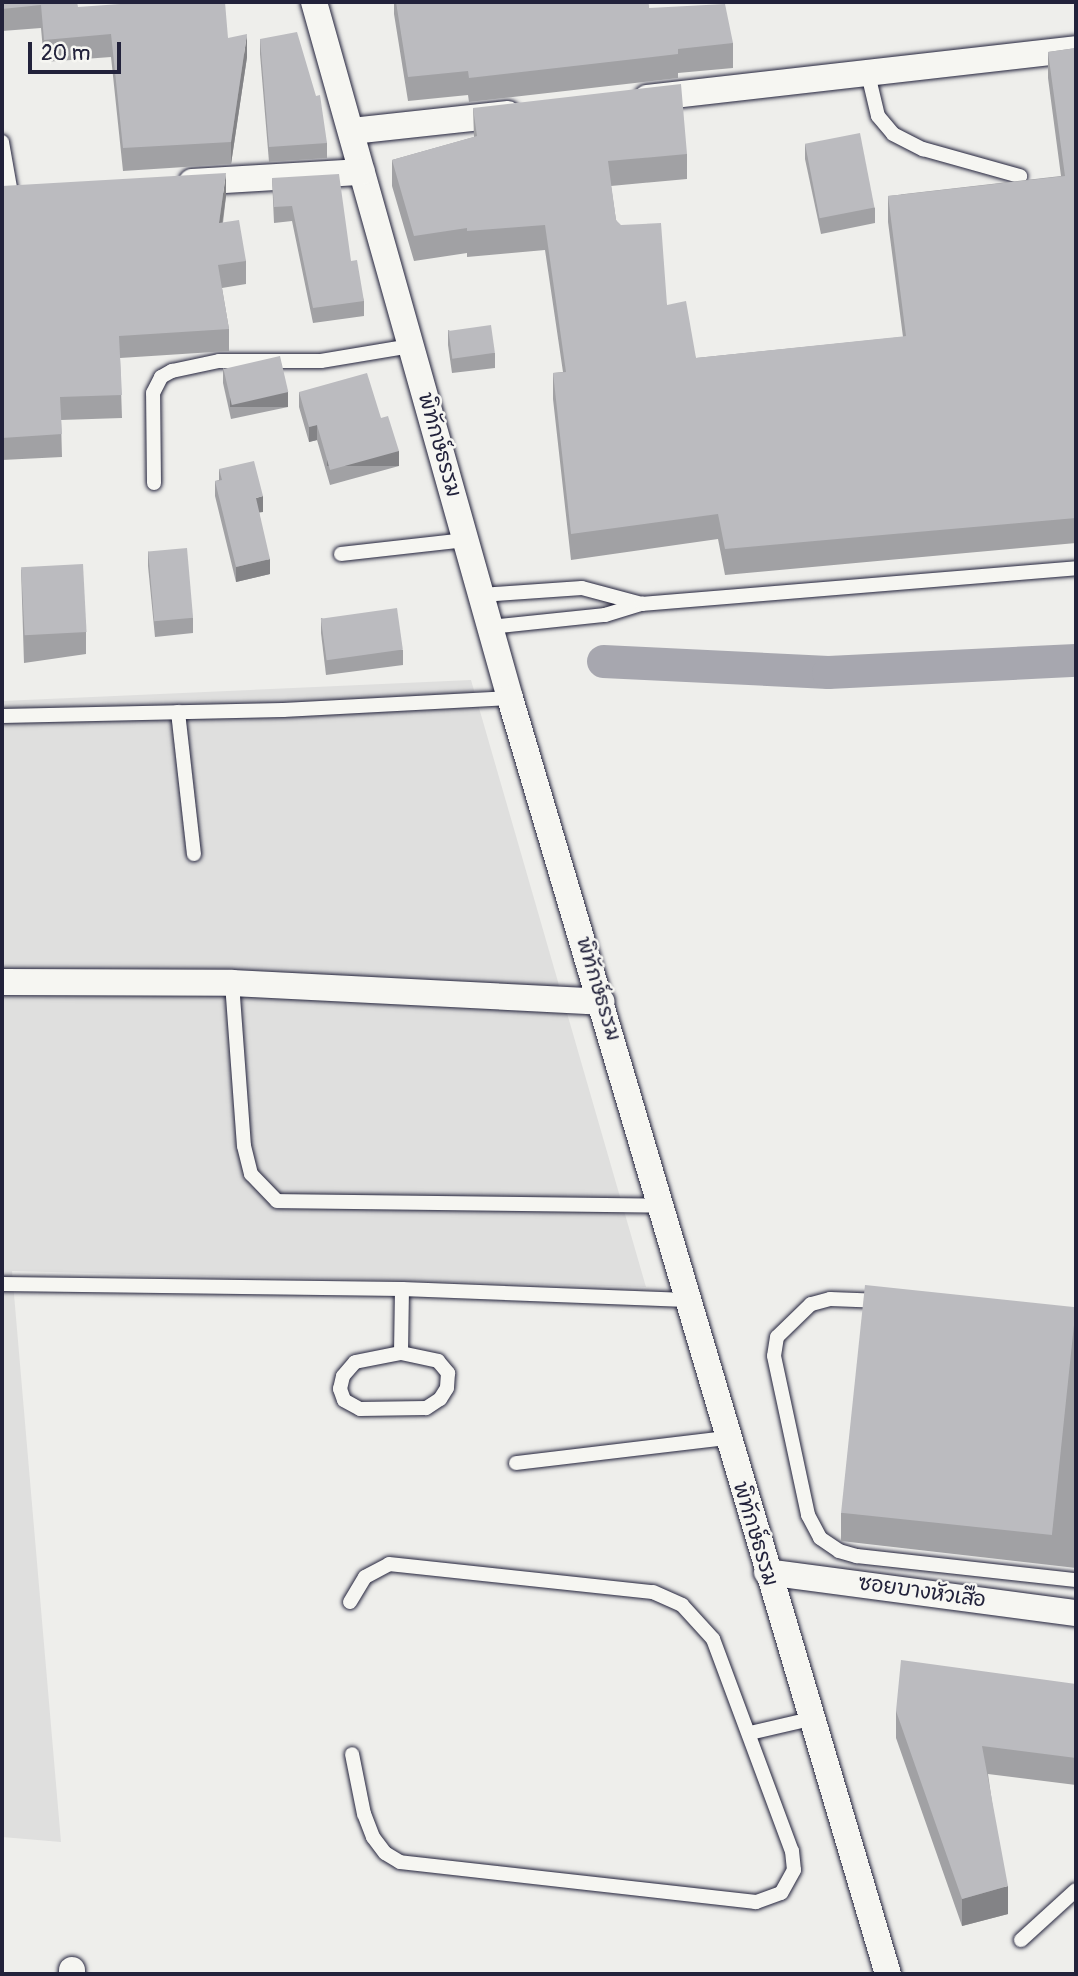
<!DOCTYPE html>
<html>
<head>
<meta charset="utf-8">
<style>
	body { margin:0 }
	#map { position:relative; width:1078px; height:1976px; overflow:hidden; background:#eeeeeb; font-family:Pangolin,"Playpen Sans Thai",sans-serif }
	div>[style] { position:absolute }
	.built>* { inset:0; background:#dfdfde }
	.canal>* { height:33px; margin:-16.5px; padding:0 16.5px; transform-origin:16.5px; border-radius:16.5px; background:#a7a7af }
	.roads { filter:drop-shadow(0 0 2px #22223b) drop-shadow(0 0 2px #22223b) }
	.service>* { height:14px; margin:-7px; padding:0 7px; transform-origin:7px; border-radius:7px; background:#f6f6f2 }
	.minor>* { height:26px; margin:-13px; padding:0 13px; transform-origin:13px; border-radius:13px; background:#f6f6f2 }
	.wall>* { inset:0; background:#a1a1a4 }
	.shaded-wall>* { inset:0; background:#838386; transform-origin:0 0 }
	.building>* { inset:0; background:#bbbbbf; transform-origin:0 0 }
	span { translate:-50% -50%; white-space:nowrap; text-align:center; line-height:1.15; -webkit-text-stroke:5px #f6f6f2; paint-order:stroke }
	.street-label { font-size:21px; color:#22223b }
	.frame { position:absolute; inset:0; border:4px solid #22223b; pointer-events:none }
	.scale { position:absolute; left:28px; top:42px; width:93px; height:32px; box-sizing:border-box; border:4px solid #22223b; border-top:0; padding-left:9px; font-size:21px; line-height:24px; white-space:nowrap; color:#22223b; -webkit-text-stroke:5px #f6f6f2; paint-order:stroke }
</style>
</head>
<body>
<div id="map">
	<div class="built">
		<div style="clip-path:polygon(471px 680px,646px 1287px,12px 1271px,61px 1842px,2px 1837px,2px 701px)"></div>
	</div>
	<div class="canal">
		<div style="left:603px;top:661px;width:225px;rotate:2.8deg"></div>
		<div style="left:828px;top:672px;width:248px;rotate:-2.8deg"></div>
	</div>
	<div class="roads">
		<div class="service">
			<div style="left:868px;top:74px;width:43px;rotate:76.6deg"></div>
			<div style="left:878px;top:116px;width:23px;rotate:50deg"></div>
			<div style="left:893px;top:134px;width:34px;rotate:27deg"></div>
			<div style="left:923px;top:149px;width:101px;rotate:15.6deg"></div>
			<div style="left:2px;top:142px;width:52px;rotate:80deg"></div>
			<div style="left:154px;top:483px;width:90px;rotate:-90.6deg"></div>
			<div style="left:153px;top:393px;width:18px;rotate:-63deg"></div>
			<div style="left:161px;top:377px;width:13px;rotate:-29deg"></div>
			<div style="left:172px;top:371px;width:48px;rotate:-12deg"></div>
			<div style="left:219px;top:361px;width:102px"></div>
			<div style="left:321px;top:361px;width:91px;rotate:-9.5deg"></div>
			<div style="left:341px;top:554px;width:125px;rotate:-6.4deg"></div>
			<div style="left:481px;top:595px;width:101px;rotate:-4deg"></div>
			<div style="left:582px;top:588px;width:62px;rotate:14.9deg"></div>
			<div style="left:490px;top:627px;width:116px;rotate:-6deg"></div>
			<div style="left:605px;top:615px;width:39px;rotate:-17deg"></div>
			<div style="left:642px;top:604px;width:435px;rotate:-4.7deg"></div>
			<div style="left:178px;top:712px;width:143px;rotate:83.6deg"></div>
			<div style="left:2px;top:716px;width:281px;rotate:-1.2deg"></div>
			<div style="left:283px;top:710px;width:227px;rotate:-3deg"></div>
			<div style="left:232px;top:983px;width:163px;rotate:85.8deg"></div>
			<div style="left:244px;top:1146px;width:29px;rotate:76deg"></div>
			<div style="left:251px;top:1174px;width:37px;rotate:46deg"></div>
			<div style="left:277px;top:1201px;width:384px;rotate:0.7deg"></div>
			<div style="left:2px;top:1284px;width:400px;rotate:0.7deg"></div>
			<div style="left:402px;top:1289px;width:285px;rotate:2.2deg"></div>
			<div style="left:883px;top:1301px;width:53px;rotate:-177.8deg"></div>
			<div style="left:830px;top:1299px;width:20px;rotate:165deg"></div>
			<div style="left:811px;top:1304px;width:47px;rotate:135.9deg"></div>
			<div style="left:777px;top:1337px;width:19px;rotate:99deg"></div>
			<div style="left:774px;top:1356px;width:163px;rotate:77.9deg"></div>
			<div style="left:808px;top:1515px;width:26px;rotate:62deg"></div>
			<div style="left:820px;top:1538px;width:23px;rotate:34deg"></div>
			<div style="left:839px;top:1551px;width:19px;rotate:16deg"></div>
			<div style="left:857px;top:1556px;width:220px;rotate:6.3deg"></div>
			<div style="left:401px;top:1353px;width:38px;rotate:12deg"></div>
			<div style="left:438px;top:1361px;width:16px;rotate:50deg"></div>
			<div style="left:448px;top:1373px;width:15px;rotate:94deg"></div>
			<div style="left:447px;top:1388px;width:13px;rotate:122deg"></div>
			<div style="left:440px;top:1399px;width:17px;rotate:147deg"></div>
			<div style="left:426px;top:1408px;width:66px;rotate:179.1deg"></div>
			<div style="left:360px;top:1409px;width:18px;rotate:-151deg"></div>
			<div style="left:344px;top:1400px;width:12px;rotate:-110deg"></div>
			<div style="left:340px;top:1389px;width:13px;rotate:-77deg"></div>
			<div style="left:343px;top:1376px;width:18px;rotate:-49deg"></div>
			<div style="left:355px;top:1362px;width:47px;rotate:-11.1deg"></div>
			<div style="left:401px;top:1353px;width:64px;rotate:-89.1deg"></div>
			<div style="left:516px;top:1463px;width:211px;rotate:-6.8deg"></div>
			<div style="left:350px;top:1602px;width:29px;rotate:-59deg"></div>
			<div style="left:365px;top:1577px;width:27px;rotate:-28deg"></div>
			<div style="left:389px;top:1564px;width:265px;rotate:6.1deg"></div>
			<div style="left:653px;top:1592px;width:32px;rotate:24deg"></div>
			<div style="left:682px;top:1605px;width:46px;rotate:47.6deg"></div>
			<div style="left:713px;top:1639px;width:226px;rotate:69.6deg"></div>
			<div style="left:792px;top:1851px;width:19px;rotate:84deg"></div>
			<div style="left:794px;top:1870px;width:26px;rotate:119deg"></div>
			<div style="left:781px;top:1893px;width:27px;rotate:160deg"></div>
			<div style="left:756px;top:1902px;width:358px;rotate:-173.6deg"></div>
			<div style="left:400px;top:1862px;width:17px;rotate:-149deg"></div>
			<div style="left:385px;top:1853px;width:20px;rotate:-127deg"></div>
			<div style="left:373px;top:1837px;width:25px;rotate:-111deg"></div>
			<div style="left:364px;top:1814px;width:61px;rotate:-101.3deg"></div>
			<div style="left:750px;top:1733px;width:62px;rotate:-13.1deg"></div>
			<div style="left:1021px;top:1940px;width:74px;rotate:-42.3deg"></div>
		</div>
		<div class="minor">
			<div style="left:314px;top:2px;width:723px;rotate:74.27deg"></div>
			<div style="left:510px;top:698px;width:1331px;rotate:73.5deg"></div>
			<div style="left:647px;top:98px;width:432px;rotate:-6.5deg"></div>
			<div style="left:352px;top:131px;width:157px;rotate:-6.2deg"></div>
			<div style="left:192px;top:182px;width:170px;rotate:-3.4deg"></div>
			<div style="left:2px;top:982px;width:230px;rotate:0.2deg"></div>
			<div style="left:232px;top:983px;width:370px;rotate:2.9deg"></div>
			<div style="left:767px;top:1572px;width:312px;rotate:7.6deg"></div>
			<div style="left:72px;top:1970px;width:4px;rotate:90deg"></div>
		</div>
	</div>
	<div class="wall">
		<div style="clip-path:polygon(2px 2px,78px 7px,228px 38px,247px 57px,231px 164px,123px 171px,111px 57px,44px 62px,41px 28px,2px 31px)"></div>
		<div style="clip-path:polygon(394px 2px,648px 2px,649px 8px,733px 43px,733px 68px,678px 73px,678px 78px,469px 102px,468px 95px,408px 101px,394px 14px)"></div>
		<div style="clip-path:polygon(260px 39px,327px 143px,327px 158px,269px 162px,260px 54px)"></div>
		<div style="clip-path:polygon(1076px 48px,1076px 543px,725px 575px,718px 539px,571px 560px,553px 399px,553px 373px,563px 372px,545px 250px,467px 257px,467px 253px,414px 261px,392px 186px,392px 160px,474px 137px,473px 108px,687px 154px,687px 179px,611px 186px,616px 220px,667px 305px,696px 358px,903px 337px,888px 222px,888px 196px,1061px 176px,1048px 78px,1048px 52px)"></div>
		<div style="clip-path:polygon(805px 144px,875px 208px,875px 223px,821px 234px,805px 159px)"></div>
		<div style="clip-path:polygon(272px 178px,351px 261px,364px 301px,364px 316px,313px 323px,292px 221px,274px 223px)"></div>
		<div style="clip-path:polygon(2px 186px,226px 196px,223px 223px,246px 261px,246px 284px,222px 288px,229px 329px,229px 351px,120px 358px,122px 418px,61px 420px,62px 457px,2px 460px)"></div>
		<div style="clip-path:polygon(448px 330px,495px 353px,495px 368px,452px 373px,448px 345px)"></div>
		<div style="clip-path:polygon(223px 368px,288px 407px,231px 419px,223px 383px)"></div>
		<div style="clip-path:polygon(299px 392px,381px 418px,399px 466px,330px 485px,317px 440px,309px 442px,299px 407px)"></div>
		<div style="clip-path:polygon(219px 469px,263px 512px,259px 512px,270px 574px,236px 582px,215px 496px,215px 481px,219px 480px)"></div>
		<div style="clip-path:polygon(148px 551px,193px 618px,193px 633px,155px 637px,148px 566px)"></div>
		<div style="clip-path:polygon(21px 569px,86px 632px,86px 654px,24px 663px)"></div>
		<div style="clip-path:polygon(321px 618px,403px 650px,403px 665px,326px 675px,321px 633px)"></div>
		<div style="clip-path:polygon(1076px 1309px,1076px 1568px,841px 1541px,841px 1513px)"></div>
		<div style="clip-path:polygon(1076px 1684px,1076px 1785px,988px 1774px,1008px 1914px,962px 1926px,896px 1738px,896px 1711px)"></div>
	</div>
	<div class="shaded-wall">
		<div style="clip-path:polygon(247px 34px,247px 57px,231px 164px,231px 142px)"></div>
		<div style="clip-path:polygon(226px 173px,226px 196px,219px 246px,219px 223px)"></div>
		<div style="left:288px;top:392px;width:15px;height:58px;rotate:90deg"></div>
		<div style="clip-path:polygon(317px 425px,317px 440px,309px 442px,309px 427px)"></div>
		<div style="left:399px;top:451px;width:15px;height:72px;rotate:90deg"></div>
		<div style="clip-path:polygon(263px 496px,263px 512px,256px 513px,256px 498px)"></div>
		<div style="clip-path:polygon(270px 559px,270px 574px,236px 582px,236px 567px)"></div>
		<div style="clip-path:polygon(1008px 1886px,1008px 1914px,962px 1926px,962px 1899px)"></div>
	</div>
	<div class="building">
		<div style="clip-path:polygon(2px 2px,77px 2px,78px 7px,148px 2px,225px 2px,228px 38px,247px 34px,231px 142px,123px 148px,111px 34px,44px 40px,41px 5px,2px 9px)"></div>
		<div style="clip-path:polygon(396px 2px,648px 2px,649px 8px,725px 4px,733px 43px,678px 49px,678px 54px,469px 78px,468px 71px,408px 77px)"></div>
		<div style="clip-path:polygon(297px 32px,316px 96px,320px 95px,327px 143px,269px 147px,260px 39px)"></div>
		<div style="clip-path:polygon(1076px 48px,1076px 518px,725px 549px,718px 514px,571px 534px,553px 373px,566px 372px,545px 225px,467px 231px,467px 228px,414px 236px,392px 160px,477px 136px,473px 108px,681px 84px,687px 154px,608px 161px,616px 220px,621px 225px,661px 223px,667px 305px,686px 301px,696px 358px,906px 336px,888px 196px,1065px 176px,1048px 52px)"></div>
		<div style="left:860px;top:133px;width:76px;height:56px;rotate:79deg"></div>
		<div style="clip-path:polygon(226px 173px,219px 223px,239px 220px,246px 261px,218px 265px,229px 329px,119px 336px,122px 395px,60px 397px,62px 434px,2px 438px,2px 186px)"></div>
		<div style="clip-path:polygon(339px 174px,351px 261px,357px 260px,364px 301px,313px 308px,292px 206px,274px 207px,272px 178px)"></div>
		<div style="left:491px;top:325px;width:28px;height:43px;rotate:82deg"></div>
		<div style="left:280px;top:356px;width:37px;height:58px;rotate:77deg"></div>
		<div style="clip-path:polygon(367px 373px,381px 418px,388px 416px,399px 451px,330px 470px,317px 425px,309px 427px,299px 392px)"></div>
		<div style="clip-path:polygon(254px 461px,263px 496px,256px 498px,270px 559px,236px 567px,215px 481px,222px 480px,219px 469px)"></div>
		<div style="left:187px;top:548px;width:70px;height:39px;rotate:85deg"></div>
		<div style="left:83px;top:564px;width:68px;height:62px;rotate:87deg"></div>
		<div style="left:397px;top:608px;width:42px;height:77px;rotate:82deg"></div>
		<div style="left:865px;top:1285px;width:212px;height:229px;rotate:6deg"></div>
		<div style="clip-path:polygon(901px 1660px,1076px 1684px,1076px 1758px,982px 1746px,1008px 1886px,962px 1899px,896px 1711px)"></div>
	</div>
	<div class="street-label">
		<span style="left:439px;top:445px;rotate:74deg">พิทักษ์ธรรม</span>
		<span style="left:598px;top:989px;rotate:73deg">พิทักษ์ธรรม</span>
		<span style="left:755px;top:1534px;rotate:73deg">พิทักษ์ธรรม</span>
		<span style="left:922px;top:1592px;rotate:8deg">ซอยบางหัวเสือ</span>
	</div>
	<div class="frame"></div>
	<div class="scale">20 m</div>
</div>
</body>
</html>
